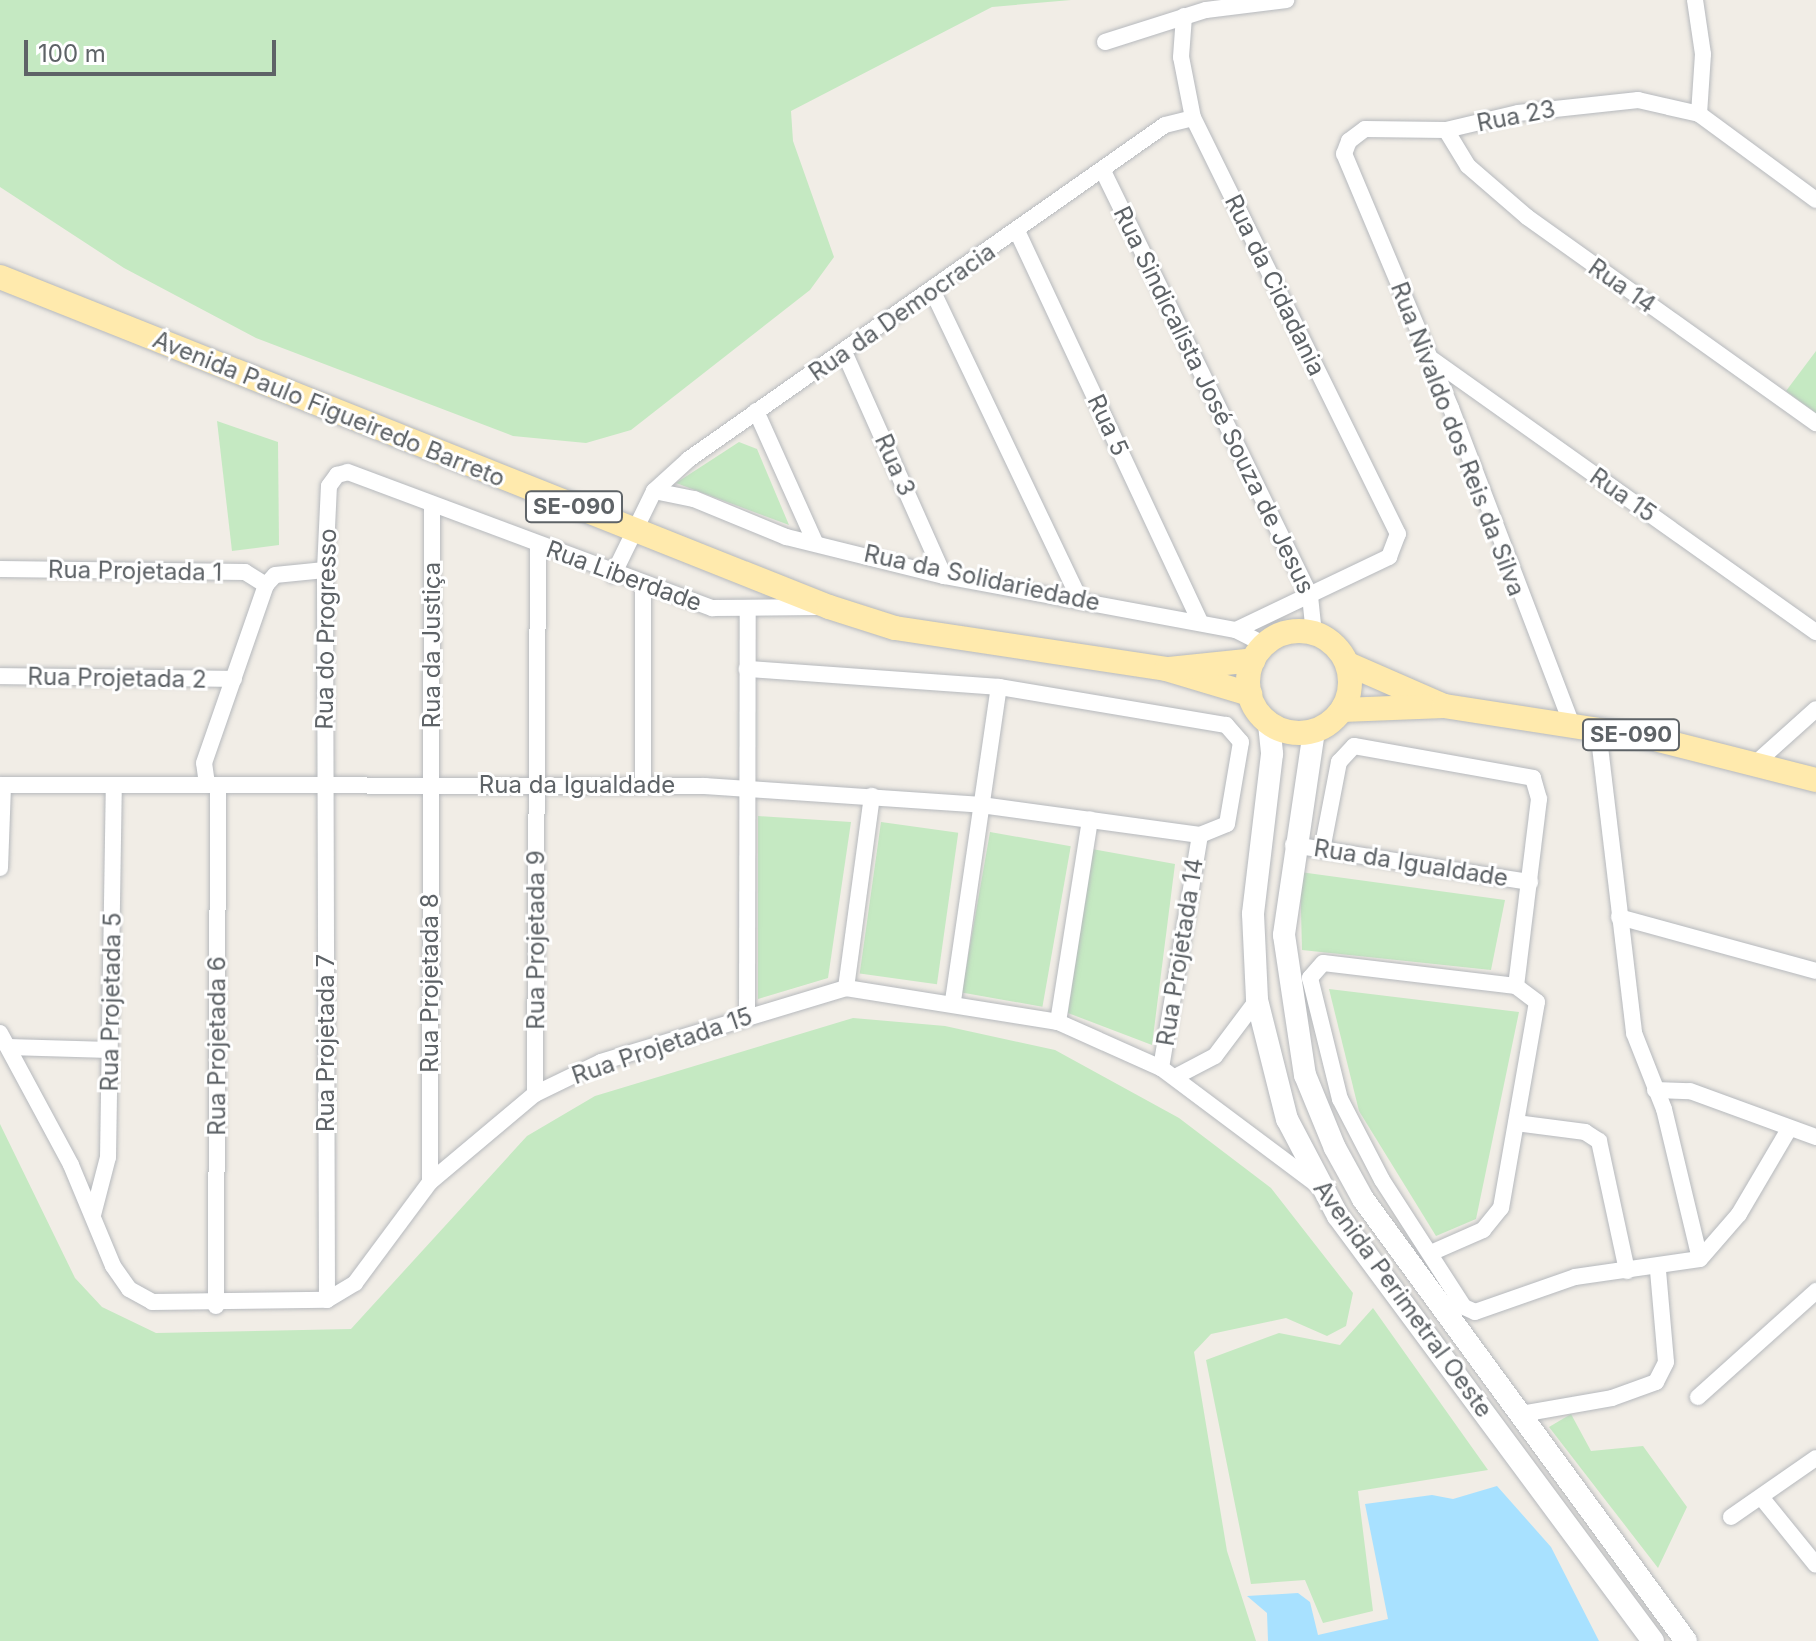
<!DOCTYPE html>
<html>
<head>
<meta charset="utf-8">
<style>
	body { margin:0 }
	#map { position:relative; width:1816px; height:1641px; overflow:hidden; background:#f1ede6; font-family:Inter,sans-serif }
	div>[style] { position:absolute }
	.green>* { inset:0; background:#c5e9c2; transform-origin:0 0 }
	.water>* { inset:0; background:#a8e1ff }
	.roads { filter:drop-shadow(0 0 2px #b6b9bd) drop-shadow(0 0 2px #b6b9bd) }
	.minor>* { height:16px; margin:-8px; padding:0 8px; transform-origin:8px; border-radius:8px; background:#fff }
	.secondary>* { height:22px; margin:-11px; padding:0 11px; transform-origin:11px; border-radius:11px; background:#fff }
	.primary>* { height:24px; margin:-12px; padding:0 12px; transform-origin:12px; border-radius:12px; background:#ffeaad }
	.primary>.ring { margin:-12px; padding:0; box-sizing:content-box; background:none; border:24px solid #ffeaad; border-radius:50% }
	span { translate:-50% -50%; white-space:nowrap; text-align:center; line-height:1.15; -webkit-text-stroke:6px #fff; paint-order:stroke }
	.shield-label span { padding:2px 6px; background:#fff; border:2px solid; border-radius:6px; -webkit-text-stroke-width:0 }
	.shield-label { font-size:22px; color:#5e6367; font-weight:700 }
	.street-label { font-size:24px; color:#5e6367 }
	.scale { position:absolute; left:24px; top:40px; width:252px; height:36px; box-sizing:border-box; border:4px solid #5e6367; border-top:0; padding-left:10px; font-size:24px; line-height:28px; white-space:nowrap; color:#5e6367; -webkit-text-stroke:6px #fff; paint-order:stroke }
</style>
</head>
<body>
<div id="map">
	<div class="green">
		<div style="clip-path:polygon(0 0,1071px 0,992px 7px,791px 111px,793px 141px,834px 257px,810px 290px,631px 430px,586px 443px,513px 436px,256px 338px,124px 268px,0 187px)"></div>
		<div style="clip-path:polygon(1816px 351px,1816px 413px,1786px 391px)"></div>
		<div style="clip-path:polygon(217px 421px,278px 442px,279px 545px,232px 551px)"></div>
		<div style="clip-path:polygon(739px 442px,757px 449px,789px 525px,676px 483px)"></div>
		<div style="clip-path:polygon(758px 816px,851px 822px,828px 978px,758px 999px)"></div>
		<div style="left:881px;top:822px;width:78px;height:153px;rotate:8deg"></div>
		<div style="left:990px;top:832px;width:82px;height:163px;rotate:10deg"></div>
		<div style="clip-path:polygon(1092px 849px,1175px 864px,1152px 1045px,1068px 1013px)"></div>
		<div style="clip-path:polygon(1300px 872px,1505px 900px,1491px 970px,1302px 950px)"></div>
		<div style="clip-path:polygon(1329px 989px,1519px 1012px,1476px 1219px,1436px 1236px,1359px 1111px)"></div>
		<div style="clip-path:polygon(853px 1018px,945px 1026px,1055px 1050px,1179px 1118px,1271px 1188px,1353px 1293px,1346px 1326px,1327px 1336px,1286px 1318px,1211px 1334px,1194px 1352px,1227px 1551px,1256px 1641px,0 1641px,0 1124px,75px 1278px,102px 1307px,156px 1333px,351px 1329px,527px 1136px,595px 1096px)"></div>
		<div style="clip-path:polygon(1373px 1308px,1488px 1470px,1358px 1491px,1373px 1611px,1323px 1623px,1305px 1580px,1251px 1584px,1206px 1360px,1279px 1333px,1340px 1345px)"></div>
		<div style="clip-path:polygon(1571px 1414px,1591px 1451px,1643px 1446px,1687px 1507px,1658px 1568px,1549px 1427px)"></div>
	</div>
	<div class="water">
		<div style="clip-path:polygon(1497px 1486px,1551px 1547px,1599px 1641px,1268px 1641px,1267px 1613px,1247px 1596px,1298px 1593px,1310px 1602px,1318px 1635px,1388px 1619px,1365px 1504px,1432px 1495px,1453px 1499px)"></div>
	</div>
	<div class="roads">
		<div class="minor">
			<div style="left:1695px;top:0;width:55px;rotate:81.6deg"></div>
			<div style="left:1703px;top:54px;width:60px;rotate:93.8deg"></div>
			<div style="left:1105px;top:42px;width:106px;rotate:-17.6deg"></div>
			<div style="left:1206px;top:10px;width:81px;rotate:-7.1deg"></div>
			<div style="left:1446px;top:130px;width:42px;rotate:58.6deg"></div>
			<div style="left:1468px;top:166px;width:78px;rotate:40.8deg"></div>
			<div style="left:1527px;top:217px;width:355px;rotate:35.5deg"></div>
			<div style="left:1103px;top:171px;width:473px;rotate:64deg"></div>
			<div style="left:1310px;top:596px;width:37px;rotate:84deg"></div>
			<div style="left:1017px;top:231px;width:429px;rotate:64.9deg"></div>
			<div style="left:933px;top:292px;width:341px;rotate:64.5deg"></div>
			<div style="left:845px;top:354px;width:243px;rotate:66deg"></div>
			<div style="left:1433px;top:360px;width:470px;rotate:35.4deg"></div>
			<div style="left:756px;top:411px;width:144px;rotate:65.8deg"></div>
			<div style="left:654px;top:491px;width:41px;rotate:11.3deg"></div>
			<div style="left:694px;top:499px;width:100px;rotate:22.4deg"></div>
			<div style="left:786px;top:537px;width:163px;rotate:13.9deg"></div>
			<div style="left:944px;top:576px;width:297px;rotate:10.5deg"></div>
			<div style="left:1236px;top:630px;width:170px;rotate:-25.5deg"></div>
			<div style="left:1389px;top:557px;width:25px;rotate:-69deg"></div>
			<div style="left:1398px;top:534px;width:464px;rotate:-116.2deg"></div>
			<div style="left:1193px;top:118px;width:62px;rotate:-101.1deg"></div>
			<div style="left:1181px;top:57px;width:41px;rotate:-85.8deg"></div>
			<div style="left:0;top:569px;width:245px;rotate:0.7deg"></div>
			<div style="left:245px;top:572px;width:25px;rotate:32deg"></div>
			<div style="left:613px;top:575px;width:93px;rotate:-64deg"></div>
			<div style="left:654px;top:491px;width:47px;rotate:-42.4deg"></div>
			<div style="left:689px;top:459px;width:581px;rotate:-35.06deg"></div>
			<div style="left:1165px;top:125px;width:29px;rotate:-14deg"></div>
			<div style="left:643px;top:585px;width:199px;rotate:90deg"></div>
			<div style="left:1236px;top:630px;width:31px;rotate:27deg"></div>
			<div style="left:0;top:676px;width:234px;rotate:0.7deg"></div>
			<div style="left:1572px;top:725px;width:339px;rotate:-110.9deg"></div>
			<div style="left:1451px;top:408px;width:276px;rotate:-112.8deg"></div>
			<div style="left:1344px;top:154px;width:14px;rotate:-69deg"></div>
			<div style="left:1349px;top:141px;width:20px;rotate:-37deg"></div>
			<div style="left:1365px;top:129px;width:81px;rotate:0.7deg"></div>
			<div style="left:1446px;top:130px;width:74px;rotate:-13.3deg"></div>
			<div style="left:1518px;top:113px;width:121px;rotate:-6.2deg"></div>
			<div style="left:1638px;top:100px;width:63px;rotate:12.9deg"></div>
			<div style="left:1699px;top:114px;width:145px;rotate:36.3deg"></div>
			<div style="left:1598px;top:730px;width:305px;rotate:83.2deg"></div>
			<div style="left:1634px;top:1033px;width:82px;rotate:68.5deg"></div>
			<div style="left:1664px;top:1109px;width:154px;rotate:76.5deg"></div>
			<div style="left:1757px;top:762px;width:79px;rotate:-41.9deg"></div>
			<div style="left:207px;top:784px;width:21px;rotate:-98deg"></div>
			<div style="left:204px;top:763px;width:188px;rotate:-70.8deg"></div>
			<div style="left:266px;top:585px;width:13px;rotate:-48deg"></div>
			<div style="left:275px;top:575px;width:50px;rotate:-5.7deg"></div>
			<div style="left:0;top:785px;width:705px;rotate:0.08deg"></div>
			<div style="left:705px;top:786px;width:277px;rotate:3.9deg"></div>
			<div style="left:981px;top:805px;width:221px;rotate:7.8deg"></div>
			<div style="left:1200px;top:835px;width:29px;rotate:-22deg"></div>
			<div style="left:1227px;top:824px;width:83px;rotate:-80.3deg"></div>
			<div style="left:1241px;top:742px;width:23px;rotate:-131deg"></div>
			<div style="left:1226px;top:725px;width:230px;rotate:-170.5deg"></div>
			<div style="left:999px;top:687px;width:253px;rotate:-175.9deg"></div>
			<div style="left:1293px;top:845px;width:240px;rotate:8.9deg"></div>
			<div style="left:1322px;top:850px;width:90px;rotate:-79.1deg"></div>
			<div style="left:1339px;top:762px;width:22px;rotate:-47deg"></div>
			<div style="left:1354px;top:746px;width:182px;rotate:10.1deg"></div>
			<div style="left:1533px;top:778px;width:22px;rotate:74deg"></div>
			<div style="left:1539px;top:799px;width:188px;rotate:97deg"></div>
			<div style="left:0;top:868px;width:83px;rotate:-87.9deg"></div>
			<div style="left:1619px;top:917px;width:204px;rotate:15.3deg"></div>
			<div style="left:846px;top:988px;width:194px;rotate:-82.3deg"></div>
			<div style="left:953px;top:1001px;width:317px;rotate:-81.7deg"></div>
			<div style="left:747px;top:1016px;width:404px;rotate:-89.9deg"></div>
			<div style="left:1058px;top:1022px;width:205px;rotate:-81deg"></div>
			<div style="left:0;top:1033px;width:150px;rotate:61.7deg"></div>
			<div style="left:71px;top:1165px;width:109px;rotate:67.4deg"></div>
			<div style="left:113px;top:1266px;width:28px;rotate:55deg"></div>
			<div style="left:129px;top:1289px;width:26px;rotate:29deg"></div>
			<div style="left:152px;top:1302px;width:175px;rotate:-0.7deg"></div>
			<div style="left:327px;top:1300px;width:33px;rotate:-31deg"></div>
			<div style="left:355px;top:1283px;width:126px;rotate:-53.4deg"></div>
			<div style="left:430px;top:1182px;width:137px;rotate:-40deg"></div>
			<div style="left:535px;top:1094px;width:73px;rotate:-25.9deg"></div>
			<div style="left:601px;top:1062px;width:256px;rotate:-16.8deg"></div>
			<div style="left:846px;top:988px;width:215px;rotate:9.1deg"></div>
			<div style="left:1058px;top:1022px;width:113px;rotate:24.1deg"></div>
			<div style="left:1161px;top:1068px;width:194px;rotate:36.8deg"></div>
			<div style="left:8px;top:1047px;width:102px;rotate:1.7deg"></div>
			<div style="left:1161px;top:1068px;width:236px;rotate:-80.5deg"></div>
			<div style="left:1175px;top:1077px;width:45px;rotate:-27.7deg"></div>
			<div style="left:1215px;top:1056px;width:70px;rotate:-53.1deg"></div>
			<div style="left:1655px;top:1090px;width:35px;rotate:2deg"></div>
			<div style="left:1690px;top:1091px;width:134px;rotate:20.1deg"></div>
			<div style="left:535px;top:1094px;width:549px;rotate:-89.69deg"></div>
			<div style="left:1516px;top:1123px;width:70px;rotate:7.4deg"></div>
			<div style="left:1585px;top:1132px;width:17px;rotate:33deg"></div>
			<div style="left:1599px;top:1141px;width:133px;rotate:77.8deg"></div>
			<div style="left:430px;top:1182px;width:677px;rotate:-89.83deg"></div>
			<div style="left:93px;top:1215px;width:60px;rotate:-75.5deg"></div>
			<div style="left:108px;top:1157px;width:370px;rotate:-89.1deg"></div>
			<div style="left:1433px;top:1252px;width:55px;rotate:-23.7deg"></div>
			<div style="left:1483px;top:1230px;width:28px;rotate:-51deg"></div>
			<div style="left:1501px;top:1208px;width:209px;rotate:-80.1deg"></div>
			<div style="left:1537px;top:1002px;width:26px;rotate:-143deg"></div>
			<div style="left:1516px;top:986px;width:194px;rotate:-173.2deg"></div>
			<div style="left:1323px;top:963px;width:20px;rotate:131deg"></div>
			<div style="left:1310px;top:978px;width:125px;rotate:76.1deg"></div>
			<div style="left:1340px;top:1099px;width:91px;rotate:62.6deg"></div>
			<div style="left:1382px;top:1180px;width:151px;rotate:57.2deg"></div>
			<div style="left:1464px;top:1307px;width:12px;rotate:24deg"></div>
			<div style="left:1475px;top:1312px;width:106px;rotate:-19.3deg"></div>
			<div style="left:1575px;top:1277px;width:126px;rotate:-8.2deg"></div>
			<div style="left:1700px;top:1259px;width:60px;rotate:-49.1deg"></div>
			<div style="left:1739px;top:1214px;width:99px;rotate:-59.5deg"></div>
			<div style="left:327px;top:1300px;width:730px;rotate:-90.16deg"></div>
			<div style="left:325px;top:570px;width:84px;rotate:-87.3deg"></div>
			<div style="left:329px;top:486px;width:14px;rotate:-54deg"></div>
			<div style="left:337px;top:475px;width:11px;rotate:-15deg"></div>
			<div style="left:348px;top:472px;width:389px;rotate:20.5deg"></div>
			<div style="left:712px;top:608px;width:107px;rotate:-0.5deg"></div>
			<div style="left:216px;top:1306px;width:519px;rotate:-89.78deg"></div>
			<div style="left:1698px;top:1397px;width:159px;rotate:-41.9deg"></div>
			<div style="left:1527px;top:1413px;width:86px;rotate:-10deg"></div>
			<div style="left:1612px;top:1398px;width:47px;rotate:-20deg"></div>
			<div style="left:1656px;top:1382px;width:22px;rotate:-63deg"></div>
			<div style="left:1666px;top:1362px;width:92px;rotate:-95deg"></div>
			<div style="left:1761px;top:1497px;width:87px;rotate:51deg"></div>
			<div style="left:1731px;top:1517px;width:103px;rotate:-34.8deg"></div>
		</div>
		<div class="secondary">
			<div style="left:1269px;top:724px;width:30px;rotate:84deg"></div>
			<div style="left:1272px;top:754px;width:161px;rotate:96.8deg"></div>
			<div style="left:1253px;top:914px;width:86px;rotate:87.3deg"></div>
			<div style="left:1257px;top:1000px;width:123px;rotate:75.9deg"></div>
			<div style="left:1287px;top:1119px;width:110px;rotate:62.3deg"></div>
			<div style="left:1338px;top:1216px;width:529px;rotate:53.46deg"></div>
			<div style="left:1314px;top:731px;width:206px;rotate:98.4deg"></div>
			<div style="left:1284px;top:935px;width:142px;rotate:81.5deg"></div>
			<div style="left:1305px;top:1075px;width:79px;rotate:67.7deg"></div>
			<div style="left:1335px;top:1148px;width:58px;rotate:61.2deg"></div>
			<div style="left:1363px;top:1199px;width:547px;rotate:53.84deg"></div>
		</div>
		<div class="primary">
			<div style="left:0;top:277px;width:892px;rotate:21.71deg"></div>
			<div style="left:829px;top:607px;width:69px;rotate:17.7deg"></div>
			<div style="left:895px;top:628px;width:274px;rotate:8.6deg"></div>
			<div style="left:1166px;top:669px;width:88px;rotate:16.6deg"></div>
			<div class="ring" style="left:1248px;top:631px;width:78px;height:78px"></div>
			<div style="left:1348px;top:664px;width:103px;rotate:23.6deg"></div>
			<div style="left:1169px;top:669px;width:85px;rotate:-6deg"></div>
			<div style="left:1342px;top:710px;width:102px;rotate:-2.2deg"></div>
			<div style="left:1444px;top:706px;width:209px;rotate:8.8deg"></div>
			<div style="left:1651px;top:738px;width:170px;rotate:14.3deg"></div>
		</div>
	</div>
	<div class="shield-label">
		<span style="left:574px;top:507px">SE-090</span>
		<span style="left:1631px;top:735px">SE-090</span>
	</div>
	<div class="street-label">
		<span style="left:1516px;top:116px;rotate:-11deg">Rua 23</span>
		<span style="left:1275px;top:285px;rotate:64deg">Rua da Cidadania</span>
		<span style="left:1622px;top:286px;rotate:35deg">Rua 14</span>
		<span style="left:902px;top:312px;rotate:-35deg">Rua da Democracia</span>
		<span style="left:1214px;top:400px;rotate:64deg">Rua Sindicalista José Souza de Jesus</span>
		<span style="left:329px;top:409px;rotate:22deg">Avenida Paulo Figueiredo Barreto</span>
		<span style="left:1108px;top:425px;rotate:65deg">Rua 5</span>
		<span style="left:1458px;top:439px;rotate:69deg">Rua Nivaldo dos Reis da Silva</span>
		<span style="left:895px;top:465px;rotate:66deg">Rua 3</span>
		<span style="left:1623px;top:495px;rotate:35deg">Rua 15</span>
		<span style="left:135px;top:571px;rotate:1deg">Rua Projetada 1</span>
		<span style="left:624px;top:576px;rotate:20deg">Rua Liberdade</span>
		<span style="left:982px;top:578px;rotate:12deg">Rua da Solidariedade</span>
		<span style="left:326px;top:629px;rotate:-89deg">Rua do Progresso</span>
		<span style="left:432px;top:645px;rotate:-90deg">Rua da Justiça</span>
		<span style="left:117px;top:678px;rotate:1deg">Rua Projetada 2</span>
		<span style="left:577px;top:785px">Rua da Igualdade</span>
		<span style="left:1411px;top:863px;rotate:9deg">Rua da Igualdade</span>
		<span style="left:536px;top:940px;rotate:-90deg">Rua Projetada 9</span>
		<span style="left:1180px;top:952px;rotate:-81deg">Rua Projetada 14</span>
		<span style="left:430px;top:983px;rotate:-90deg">Rua Projetada 8</span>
		<span style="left:111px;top:1002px;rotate:-89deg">Rua Projetada 5</span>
		<span style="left:326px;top:1043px;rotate:-90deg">Rua Projetada 7</span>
		<span style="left:217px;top:1046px;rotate:-90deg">Rua Projetada 6</span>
		<span style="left:662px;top:1046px;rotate:-19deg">Rua Projetada 15</span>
		<span style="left:1403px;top:1299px;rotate:54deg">Avenida Perimetral Oeste</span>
	</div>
	<div class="scale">100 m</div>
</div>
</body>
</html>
